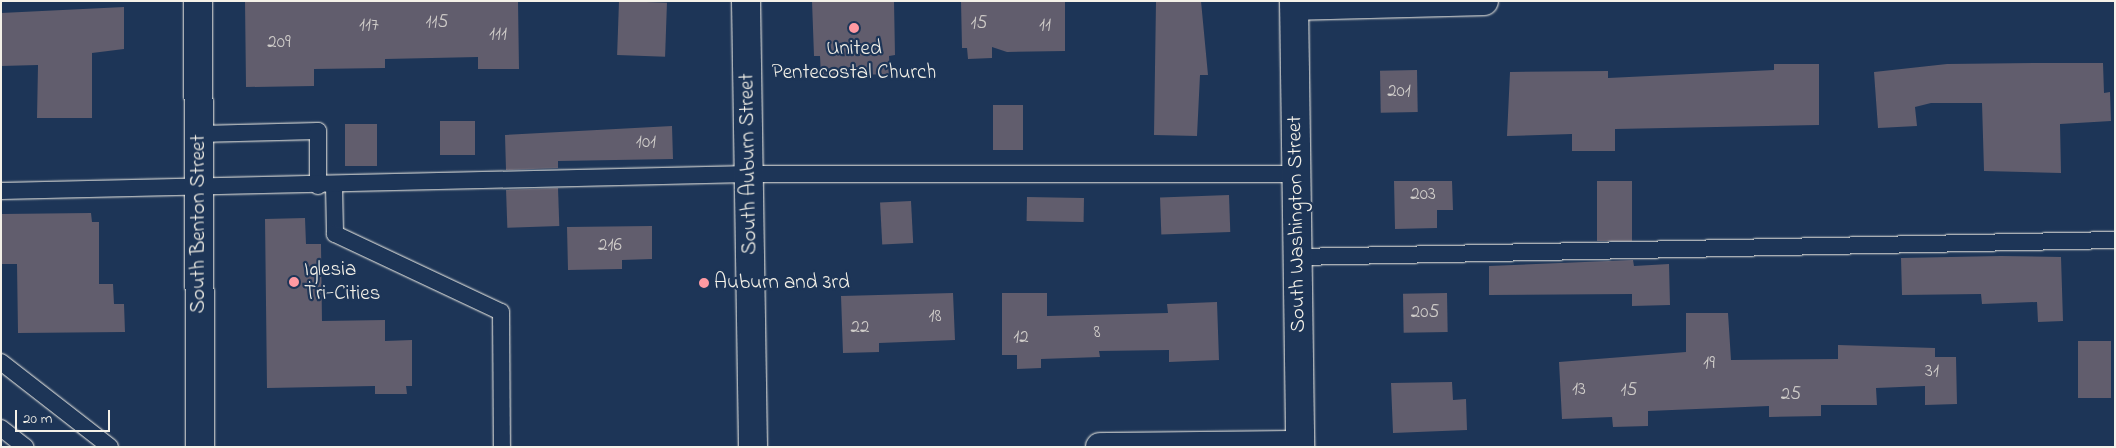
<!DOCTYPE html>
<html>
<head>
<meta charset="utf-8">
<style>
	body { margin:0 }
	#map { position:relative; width:2116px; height:448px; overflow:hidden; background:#1d3557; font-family:"Indie Flower",sans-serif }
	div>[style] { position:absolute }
	.building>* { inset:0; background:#615d6d; transform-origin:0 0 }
	.roads { filter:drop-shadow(0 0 1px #f4f1e8) drop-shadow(0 0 1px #f4f1e8) }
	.lane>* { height:16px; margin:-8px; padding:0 8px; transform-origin:8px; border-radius:8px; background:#1d3557 }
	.street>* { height:28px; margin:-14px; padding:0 14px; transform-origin:14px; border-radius:14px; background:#1d3557 }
	.secondary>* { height:28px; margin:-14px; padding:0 14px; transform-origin:14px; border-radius:14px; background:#1d3557 }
	.dots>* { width:14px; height:14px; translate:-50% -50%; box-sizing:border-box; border:2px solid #1d3557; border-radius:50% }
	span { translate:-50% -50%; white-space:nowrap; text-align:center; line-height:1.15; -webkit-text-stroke:4.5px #1d3557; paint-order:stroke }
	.number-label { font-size:19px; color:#cfccc9 }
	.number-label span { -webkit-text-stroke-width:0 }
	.poi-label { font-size:21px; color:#f4f1e8 }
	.left { translate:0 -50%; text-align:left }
	.street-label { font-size:21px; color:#f4f1e8 }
	.frame { position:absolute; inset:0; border:2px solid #f4f1e8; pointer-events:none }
	.scale { position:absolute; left:15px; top:410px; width:95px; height:22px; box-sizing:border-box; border:2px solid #f4f1e8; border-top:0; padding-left:6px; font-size:15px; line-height:18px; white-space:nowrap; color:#f4f1e8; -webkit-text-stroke:4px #1d3557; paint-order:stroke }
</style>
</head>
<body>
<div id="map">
	<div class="building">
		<div style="clip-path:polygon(245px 1px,518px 1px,519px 69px,478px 69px,478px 57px,385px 59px,385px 68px,314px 69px,314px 86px,246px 87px)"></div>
		<div style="left:619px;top:1px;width:48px;height:54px;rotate:2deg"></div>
		<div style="clip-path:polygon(812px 1px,894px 1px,895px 55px,889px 56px,890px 74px,821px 76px,820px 56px,814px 56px)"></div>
		<div style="clip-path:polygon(961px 1px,1065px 1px,1065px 51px,1007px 52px,992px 47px,992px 58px,968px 59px,967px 48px,962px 48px)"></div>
		<div style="clip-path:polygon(1156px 1px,1201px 1px,1208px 75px,1200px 75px,1197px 136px,1154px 135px)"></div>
		<div style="clip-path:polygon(124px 7px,124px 49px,92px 53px,92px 118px,37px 118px,38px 65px,1px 66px,1px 13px)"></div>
		<div style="clip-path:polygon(2043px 63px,2103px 63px,2104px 93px,2110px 92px,2111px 121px,2060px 124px,2061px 173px,1984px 171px,1982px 103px,1931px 103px,1915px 107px,1917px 126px,1878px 128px,1874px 72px,1947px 64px)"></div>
		<div style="clip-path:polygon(1774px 64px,1819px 64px,1819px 125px,1615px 129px,1615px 151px,1572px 151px,1572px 134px,1507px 136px,1510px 72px,1608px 71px,1608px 78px,1774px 70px)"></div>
		<div style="left:1417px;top:70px;width:42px;height:37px;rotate:89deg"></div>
		<div style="left:993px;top:105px;width:30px;height:45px"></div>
		<div style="left:440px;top:121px;width:35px;height:34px"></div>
		<div style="left:345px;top:124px;width:32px;height:42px"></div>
		<div style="clip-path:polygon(672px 126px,673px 159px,558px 161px,558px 168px,506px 170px,505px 135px)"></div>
		<div style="clip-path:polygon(1394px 181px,1452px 181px,1453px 210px,1437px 210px,1437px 228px,1395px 229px)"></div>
		<div style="left:1597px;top:181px;width:35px;height:60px"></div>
		<div style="left:558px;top:188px;width:38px;height:52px;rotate:88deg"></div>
		<div style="left:1229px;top:195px;width:37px;height:69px;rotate:88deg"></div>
		<div style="left:1027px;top:197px;width:57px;height:24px;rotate:1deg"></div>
		<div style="left:911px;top:201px;width:42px;height:31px;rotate:87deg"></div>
		<div style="clip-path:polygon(91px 213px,92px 222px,99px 222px,99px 284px,113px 284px,114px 304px,124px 304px,125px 332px,18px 333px,17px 264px,1px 264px,1px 214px)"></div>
		<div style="clip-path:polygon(305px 218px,306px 244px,321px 244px,322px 321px,385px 320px,385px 341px,412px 340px,412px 386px,406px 386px,407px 394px,375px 394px,375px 386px,267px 388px,265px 219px)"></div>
		<div style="clip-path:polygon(652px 226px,652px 259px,622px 260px,622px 269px,568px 270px,567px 227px)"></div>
		<div style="clip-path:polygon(2001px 256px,2061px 257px,2063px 321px,2038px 322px,2037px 302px,1982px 304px,1981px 294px,1902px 295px,1901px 258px)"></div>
		<div style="clip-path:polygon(1633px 260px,1634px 266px,1669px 264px,1670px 305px,1632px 306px,1632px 294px,1489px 295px,1489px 266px)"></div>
		<div style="clip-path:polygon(953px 293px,955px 340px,879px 343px,879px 352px,843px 353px,841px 296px)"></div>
		<div style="clip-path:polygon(1002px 293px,1047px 293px,1047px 316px,1168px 313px,1167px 304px,1217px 302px,1219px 360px,1169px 362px,1169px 350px,1099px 351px,1100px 357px,1041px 359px,1041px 368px,1017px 369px,1017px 355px,1002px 355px)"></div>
		<div style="left:1447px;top:293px;width:39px;height:44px;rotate:89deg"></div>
		<div style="clip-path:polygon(1686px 313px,1728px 313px,1731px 360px,1838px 359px,1838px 345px,1935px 348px,1935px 357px,1956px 357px,1957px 404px,1925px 405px,1925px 386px,1876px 388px,1877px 405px,1821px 405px,1821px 416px,1769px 417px,1769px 406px,1648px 411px,1648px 426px,1613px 427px,1612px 417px,1562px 419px,1559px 362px,1686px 352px)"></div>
		<div style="left:2078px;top:341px;width:33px;height:57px"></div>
		<div style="clip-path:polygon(1452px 382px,1453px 400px,1466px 399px,1467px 430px,1393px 433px,1391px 383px)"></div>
	</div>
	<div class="roads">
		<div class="lane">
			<div style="left:199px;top:134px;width:119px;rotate:-1.4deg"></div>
			<div style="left:318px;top:131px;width:55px;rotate:90deg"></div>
			<div style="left:334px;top:185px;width:49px;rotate:88.8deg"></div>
			<div style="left:335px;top:234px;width:183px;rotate:25.2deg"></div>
			<div style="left:501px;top:312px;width:135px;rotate:89.6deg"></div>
			<div style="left:1px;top:191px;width:748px;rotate:-1.3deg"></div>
			<div style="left:749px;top:174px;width:548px"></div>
			<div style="left:1297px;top:257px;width:818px;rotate:-1.19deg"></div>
			<div style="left:1px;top:362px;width:138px;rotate:37.9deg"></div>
			<div style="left:1px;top:428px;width:31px;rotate:38deg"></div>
		</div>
		<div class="street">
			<div style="left:198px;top:1px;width:446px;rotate:89.7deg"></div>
			<div style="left:1295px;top:6px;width:189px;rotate:-1.5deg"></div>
			<div style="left:1100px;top:447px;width:200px;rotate:-0.6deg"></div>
		</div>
		<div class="secondary">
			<div style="left:746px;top:1px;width:446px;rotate:89.1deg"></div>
			<div style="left:1294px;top:1px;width:446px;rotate:89.2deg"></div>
		</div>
	</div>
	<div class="dots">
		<div style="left:854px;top:28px;background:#ff9aa2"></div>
		<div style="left:294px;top:282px;background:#ff9aa2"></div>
		<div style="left:704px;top:283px;background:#ff9aa2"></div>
	</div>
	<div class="number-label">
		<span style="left:437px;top:23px">115</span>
		<span style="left:979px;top:24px">15</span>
		<span style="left:369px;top:26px">117</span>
		<span style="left:1045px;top:26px">11</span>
		<span style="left:498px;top:35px">111</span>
		<span style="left:279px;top:43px">209</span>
		<span style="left:1399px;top:92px">201</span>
		<span style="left:646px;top:143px">101</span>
		<span style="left:1423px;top:195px">203</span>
		<span style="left:610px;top:246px">216</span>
		<span style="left:1425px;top:313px">205</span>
		<span style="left:935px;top:317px">18</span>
		<span style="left:860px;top:328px">22</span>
		<span style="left:1097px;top:333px">8</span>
		<span style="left:1021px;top:338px">12</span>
		<span style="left:1709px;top:364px">19</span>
		<span style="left:1932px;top:372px">31</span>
		<span style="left:1579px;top:390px">13</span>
		<span style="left:1629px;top:391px">15</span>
		<span style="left:1791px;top:395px">25</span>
	</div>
	<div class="poi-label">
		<span style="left:854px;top:61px">United<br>Pentecostal Church</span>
		<span class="left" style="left:304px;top:282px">Iglesia<br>Tri-Cities</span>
		<span class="left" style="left:714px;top:283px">Auburn and 3rd</span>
	</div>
	<div class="street-label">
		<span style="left:749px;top:164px;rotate:-91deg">South Auburn Street</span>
		<span style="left:199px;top:224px;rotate:-90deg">South Benton Street</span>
		<span style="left:1297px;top:224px;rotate:-91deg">South Washington Street</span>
	</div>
	<div class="frame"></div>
	<div class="scale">20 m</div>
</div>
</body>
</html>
